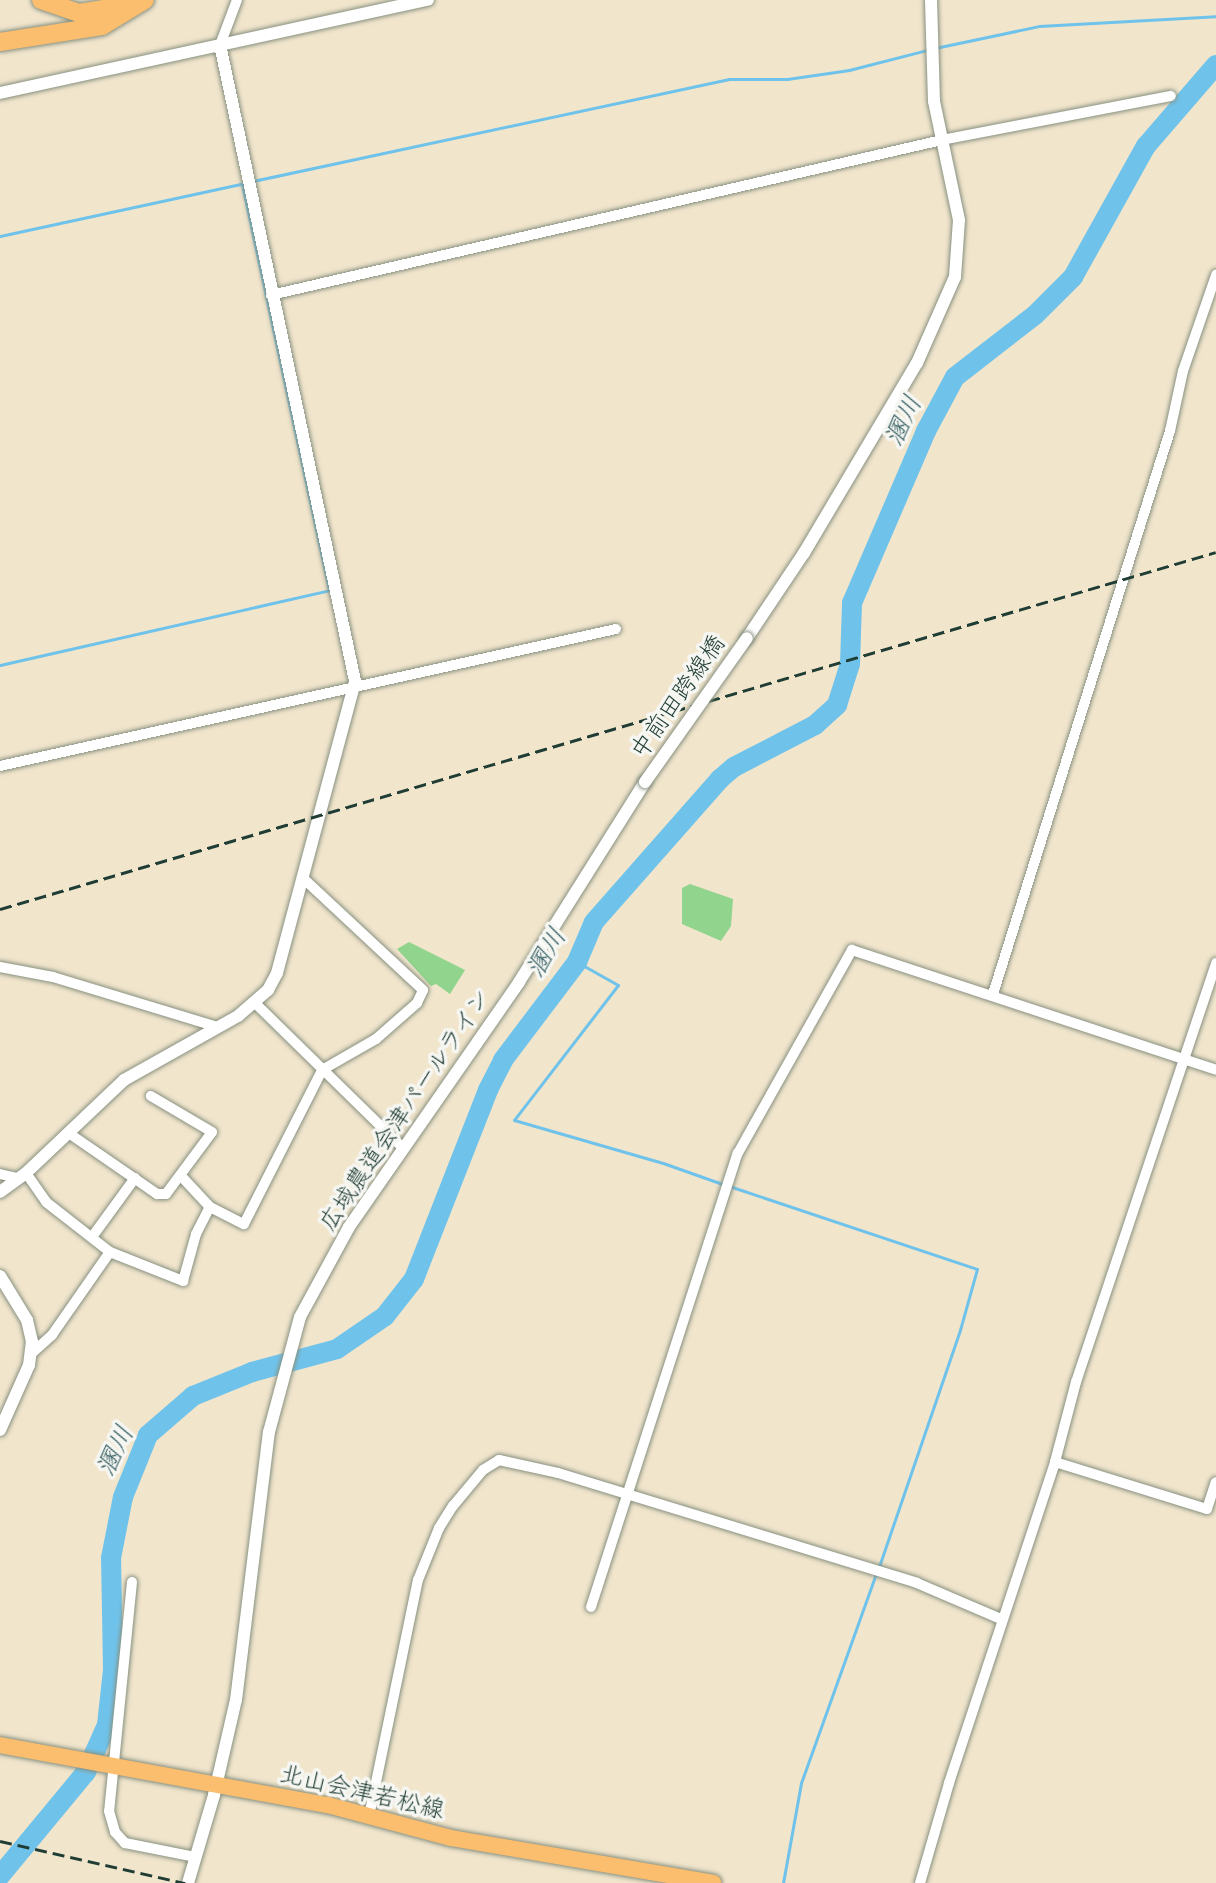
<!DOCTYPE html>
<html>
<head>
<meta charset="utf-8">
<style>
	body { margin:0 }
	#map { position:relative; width:1216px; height:1883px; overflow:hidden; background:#f1e5cc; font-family:Pangolin,"Klee One",sans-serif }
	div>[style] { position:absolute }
	.green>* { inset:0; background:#90d48d }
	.stream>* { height:3px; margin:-1.5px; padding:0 1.5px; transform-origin:1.5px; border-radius:1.5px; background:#6fc3eb }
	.river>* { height:20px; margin:-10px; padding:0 10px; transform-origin:10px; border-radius:10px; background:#6fc3eb }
	.roads { filter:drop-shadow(0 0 2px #889180) drop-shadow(0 0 2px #889180) }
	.minor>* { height:10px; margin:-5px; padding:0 5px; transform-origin:5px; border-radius:5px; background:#fff }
	.tertiary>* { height:12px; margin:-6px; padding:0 6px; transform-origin:6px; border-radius:6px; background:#fff }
	.primary>* { height:16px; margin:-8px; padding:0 8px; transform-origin:8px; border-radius:8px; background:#fbbd6e }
	.motorway>* { height:18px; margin:-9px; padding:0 9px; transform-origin:9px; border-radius:9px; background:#fbbd6e }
	.rail>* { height:3px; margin-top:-1.5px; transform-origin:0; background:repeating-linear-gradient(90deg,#1f3d34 0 12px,transparent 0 18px) }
	.bridges { filter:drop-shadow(0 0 2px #889180) drop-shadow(0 0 2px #889180) }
	.tertiary-bridge>* { height:12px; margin:-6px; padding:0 6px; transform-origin:6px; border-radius:6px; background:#fff }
	span { translate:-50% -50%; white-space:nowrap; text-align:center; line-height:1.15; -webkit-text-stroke:7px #f6f6f2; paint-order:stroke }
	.street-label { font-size:24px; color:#1f3d34 }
	.water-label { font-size:26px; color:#335e62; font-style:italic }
</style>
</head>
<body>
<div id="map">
	<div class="green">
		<div style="clip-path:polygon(690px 884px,733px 899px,731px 926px,721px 941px,682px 924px,682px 888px)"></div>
		<div style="clip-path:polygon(409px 942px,465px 970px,450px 994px,436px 984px,431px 986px,397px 949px)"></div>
	</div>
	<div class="stream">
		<div style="left:935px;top:48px;width:106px;rotate:-11.9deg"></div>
		<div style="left:1039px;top:26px;width:177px;rotate:-3.2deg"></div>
		<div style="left:253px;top:181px;width:487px;rotate:-12.1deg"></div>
		<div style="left:729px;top:79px;width:58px"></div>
		<div style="left:787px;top:79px;width:63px;rotate:-8.3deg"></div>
		<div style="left:849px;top:70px;width:81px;rotate:-14.4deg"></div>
		<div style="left:0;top:236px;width:252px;rotate:-12.2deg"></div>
		<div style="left:0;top:665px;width:337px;rotate:-12.8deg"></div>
		<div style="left:329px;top:590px;width:415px;rotate:-102.1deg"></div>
		<div style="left:577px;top:962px;width:47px;rotate:29.3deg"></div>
		<div style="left:618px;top:985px;width:170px;rotate:127.6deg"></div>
		<div style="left:514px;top:1120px;width:155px;rotate:16.1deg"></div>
		<div style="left:663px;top:1163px;width:66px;rotate:19.5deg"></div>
		<div style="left:732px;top:1187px;width:258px;rotate:18.5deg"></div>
		<div style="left:977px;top:1269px;width:63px;rotate:105.6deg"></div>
		<div style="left:960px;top:1330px;width:250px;rotate:108.9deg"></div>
		<div style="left:783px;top:1883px;width:102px;rotate:-79.8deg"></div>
		<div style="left:801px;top:1783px;width:223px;rotate:-70.3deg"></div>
	</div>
	<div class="river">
		<div style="left:0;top:1876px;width:135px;rotate:-50.4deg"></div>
		<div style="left:86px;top:1772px;width:51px;rotate:-65.9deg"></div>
		<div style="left:107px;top:1725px;width:55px;rotate:-83.8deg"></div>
		<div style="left:113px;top:1670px;width:112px;rotate:-91deg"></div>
		<div style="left:111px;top:1558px;width:62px;rotate:-78.9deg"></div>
		<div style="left:123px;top:1497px;width:67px;rotate:-68deg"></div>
		<div style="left:148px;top:1435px;width:60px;rotate:-40.9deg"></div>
		<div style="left:193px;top:1396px;width:64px;rotate:-22.1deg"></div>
		<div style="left:252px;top:1372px;width:88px;rotate:-15.1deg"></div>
		<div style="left:337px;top:1349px;width:58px;rotate:-34.5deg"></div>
		<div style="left:385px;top:1316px;width:47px;rotate:-51.9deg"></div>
		<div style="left:414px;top:1279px;width:203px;rotate:-68.6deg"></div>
		<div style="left:488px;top:1090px;width:34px;rotate:-63deg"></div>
		<div style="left:503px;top:1060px;width:123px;rotate:-52.9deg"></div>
		<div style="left:577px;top:962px;width:43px;rotate:-67deg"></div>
		<div style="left:594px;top:922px;width:191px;rotate:-48.6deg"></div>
		<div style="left:720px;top:779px;width:18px;rotate:-41deg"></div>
		<div style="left:734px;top:767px;width:91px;rotate:-27.4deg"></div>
		<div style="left:815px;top:725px;width:30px;rotate:-42deg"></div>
		<div style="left:837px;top:705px;width:43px;rotate:-72.4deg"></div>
		<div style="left:850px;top:664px;width:61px;rotate:-88.1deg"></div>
		<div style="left:852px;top:603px;width:187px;rotate:-66.7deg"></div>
		<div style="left:926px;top:431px;width:61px;rotate:-61.8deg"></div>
		<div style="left:955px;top:377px;width:101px;rotate:-37.8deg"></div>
		<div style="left:1035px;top:315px;width:54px;rotate:-45deg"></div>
		<div style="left:1073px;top:277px;width:150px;rotate:-60.9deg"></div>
		<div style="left:1146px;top:146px;width:107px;rotate:-49.2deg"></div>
	</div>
	<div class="roads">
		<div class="minor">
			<div style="left:220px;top:45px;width:48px;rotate:-69.3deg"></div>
			<div style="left:271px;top:295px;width:689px;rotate:-13.01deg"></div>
			<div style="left:942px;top:140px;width:233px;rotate:-10.9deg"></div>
			<div style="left:0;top:766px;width:631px;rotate:-12.54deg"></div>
			<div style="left:0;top:967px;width:54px;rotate:10.7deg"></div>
			<div style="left:53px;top:977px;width:172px;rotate:16.9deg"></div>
			<div style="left:993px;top:994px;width:590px;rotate:-72.55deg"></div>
			<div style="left:1170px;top:431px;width:61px;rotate:-77.8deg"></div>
			<div style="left:1183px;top:371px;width:102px;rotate:-71deg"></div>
			<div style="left:256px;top:1004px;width:204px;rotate:44.4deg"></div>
			<div style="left:70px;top:1134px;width:106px;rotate:34.6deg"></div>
			<div style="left:157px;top:1194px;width:9px"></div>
			<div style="left:166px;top:1194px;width:77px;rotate:-53.4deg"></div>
			<div style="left:212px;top:1132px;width:71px;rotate:-149.5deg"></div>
			<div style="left:26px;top:1173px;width:35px;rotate:55deg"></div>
			<div style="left:46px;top:1202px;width:81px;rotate:38deg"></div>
			<div style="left:110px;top:1252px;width:79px;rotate:21.7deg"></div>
			<div style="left:183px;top:1281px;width:49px;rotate:-74.5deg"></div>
			<div style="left:196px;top:1234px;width:30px;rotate:-63deg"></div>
			<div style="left:0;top:1174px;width:18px;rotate:13deg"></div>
			<div style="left:182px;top:1177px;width:41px;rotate:47deg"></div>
			<div style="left:210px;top:1207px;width:38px;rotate:27deg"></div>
			<div style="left:244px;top:1224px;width:173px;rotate:-63.1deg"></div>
			<div style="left:322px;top:1070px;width:62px;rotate:-29.9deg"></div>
			<div style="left:376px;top:1039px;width:55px;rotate:-41.3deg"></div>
			<div style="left:417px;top:1003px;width:14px;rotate:-65deg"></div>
			<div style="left:423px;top:990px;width:164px;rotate:-137deg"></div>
			<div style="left:92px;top:1237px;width:73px;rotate:-53.9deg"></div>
			<div style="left:32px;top:1353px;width:27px;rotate:-42deg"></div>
			<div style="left:52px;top:1335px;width:101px;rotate:-55.1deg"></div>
			<div style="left:1055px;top:1462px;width:159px;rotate:17.2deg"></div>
			<div style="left:1207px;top:1509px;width:28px;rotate:-72deg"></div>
			<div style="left:132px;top:1582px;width:230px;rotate:95.7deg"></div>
			<div style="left:109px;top:1811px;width:22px;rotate:74deg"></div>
			<div style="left:115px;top:1832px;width:15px;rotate:48deg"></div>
			<div style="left:125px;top:1843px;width:71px;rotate:11.3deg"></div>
			<div style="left:591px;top:1607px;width:477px;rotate:-72.1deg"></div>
			<div style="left:738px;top:1153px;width:233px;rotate:-60.7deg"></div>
			<div style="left:852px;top:950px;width:383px;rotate:18.2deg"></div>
			<div style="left:369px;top:1816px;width:241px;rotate:-78.3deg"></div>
			<div style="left:418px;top:1580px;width:56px;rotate:-68deg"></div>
			<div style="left:439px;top:1528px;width:26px;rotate:-58deg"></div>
			<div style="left:453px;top:1506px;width:47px;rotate:-50.2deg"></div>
			<div style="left:483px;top:1470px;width:19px;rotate:-32deg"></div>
			<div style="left:499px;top:1460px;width:60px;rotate:12.4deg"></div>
			<div style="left:558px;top:1473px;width:375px;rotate:17deg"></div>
			<div style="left:917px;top:1583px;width:91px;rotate:23.2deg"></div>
			<div style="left:920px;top:1883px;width:104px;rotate:-73.8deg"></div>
			<div style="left:949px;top:1783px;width:338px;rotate:-71.7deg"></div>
			<div style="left:1055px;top:1462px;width:83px;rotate:-75.3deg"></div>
			<div style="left:1076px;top:1382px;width:442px;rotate:-71.5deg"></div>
		</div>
		<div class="tertiary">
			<div style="left:0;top:93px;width:438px;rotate:-12.3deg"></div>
			<div style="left:747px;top:638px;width:102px;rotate:-56.2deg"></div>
			<div style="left:804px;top:553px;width:221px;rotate:-59.3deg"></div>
			<div style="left:917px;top:363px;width:94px;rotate:-66.2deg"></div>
			<div style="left:955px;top:277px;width:57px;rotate:-86deg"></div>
			<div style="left:959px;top:220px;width:122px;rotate:-101.9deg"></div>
			<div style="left:934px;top:101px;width:101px;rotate:-91.7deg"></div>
			<div style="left:0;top:1192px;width:32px;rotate:-36deg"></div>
			<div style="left:26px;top:1173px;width:135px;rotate:-43.5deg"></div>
			<div style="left:124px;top:1080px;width:131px;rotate:-29.3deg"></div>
			<div style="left:238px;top:1016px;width:40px;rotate:-41deg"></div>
			<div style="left:268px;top:990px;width:19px;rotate:-62deg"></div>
			<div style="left:277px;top:973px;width:302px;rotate:-75deg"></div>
			<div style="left:355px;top:681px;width:650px;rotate:-101.98deg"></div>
			<div style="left:0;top:1276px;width:52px;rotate:58.5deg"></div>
			<div style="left:27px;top:1320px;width:22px;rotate:77deg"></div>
			<div style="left:32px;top:1341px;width:24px;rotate:97deg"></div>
			<div style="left:29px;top:1365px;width:71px;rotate:114deg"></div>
			<div style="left:188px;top:1883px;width:92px;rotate:-73.5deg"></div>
			<div style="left:214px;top:1795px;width:98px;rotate:-77deg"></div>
			<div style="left:236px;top:1700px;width:270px;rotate:-83deg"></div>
			<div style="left:269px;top:1432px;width:119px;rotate:-74.9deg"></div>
			<div style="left:300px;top:1317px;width:102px;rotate:-61.4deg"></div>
			<div style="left:349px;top:1227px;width:298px;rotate:-55.2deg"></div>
			<div style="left:519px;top:982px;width:236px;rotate:-57.8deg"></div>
		</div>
		<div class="primary">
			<div style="left:0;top:1745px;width:333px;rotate:10.4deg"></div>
			<div style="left:328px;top:1805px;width:127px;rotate:15deg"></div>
			<div style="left:451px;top:1838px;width:266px;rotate:9.7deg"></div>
		</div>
		<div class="motorway">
			<div style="left:41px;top:0;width:40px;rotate:18.9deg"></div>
			<div style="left:79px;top:13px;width:32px;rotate:-9deg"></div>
			<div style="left:111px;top:8px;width:17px;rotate:-28deg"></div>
			<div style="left:0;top:42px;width:103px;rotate:-8.9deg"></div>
			<div style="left:102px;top:26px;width:50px;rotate:-31.2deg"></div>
		</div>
	</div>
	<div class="rail">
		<div style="left:0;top:909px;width:1267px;rotate:-16.36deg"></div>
		<div style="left:0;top:1841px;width:190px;rotate:12.8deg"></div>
	</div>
	<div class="bridges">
		<div class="tertiary-bridge">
			<div style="left:645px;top:782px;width:176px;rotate:-54.7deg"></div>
		</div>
	</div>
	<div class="street-label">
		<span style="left:678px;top:697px;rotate:-55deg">中前田跨線橋</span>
		<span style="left:405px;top:1110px;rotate:-56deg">広域農道会津パールライン</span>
		<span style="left:362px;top:1792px;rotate:13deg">北山会津若松線</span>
	</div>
	<div class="water-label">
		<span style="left:904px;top:421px;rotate:-64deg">溷川</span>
		<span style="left:547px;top:953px;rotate:-59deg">溷川</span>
		<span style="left:116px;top:1451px;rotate:-64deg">溷川</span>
	</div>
</div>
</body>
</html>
